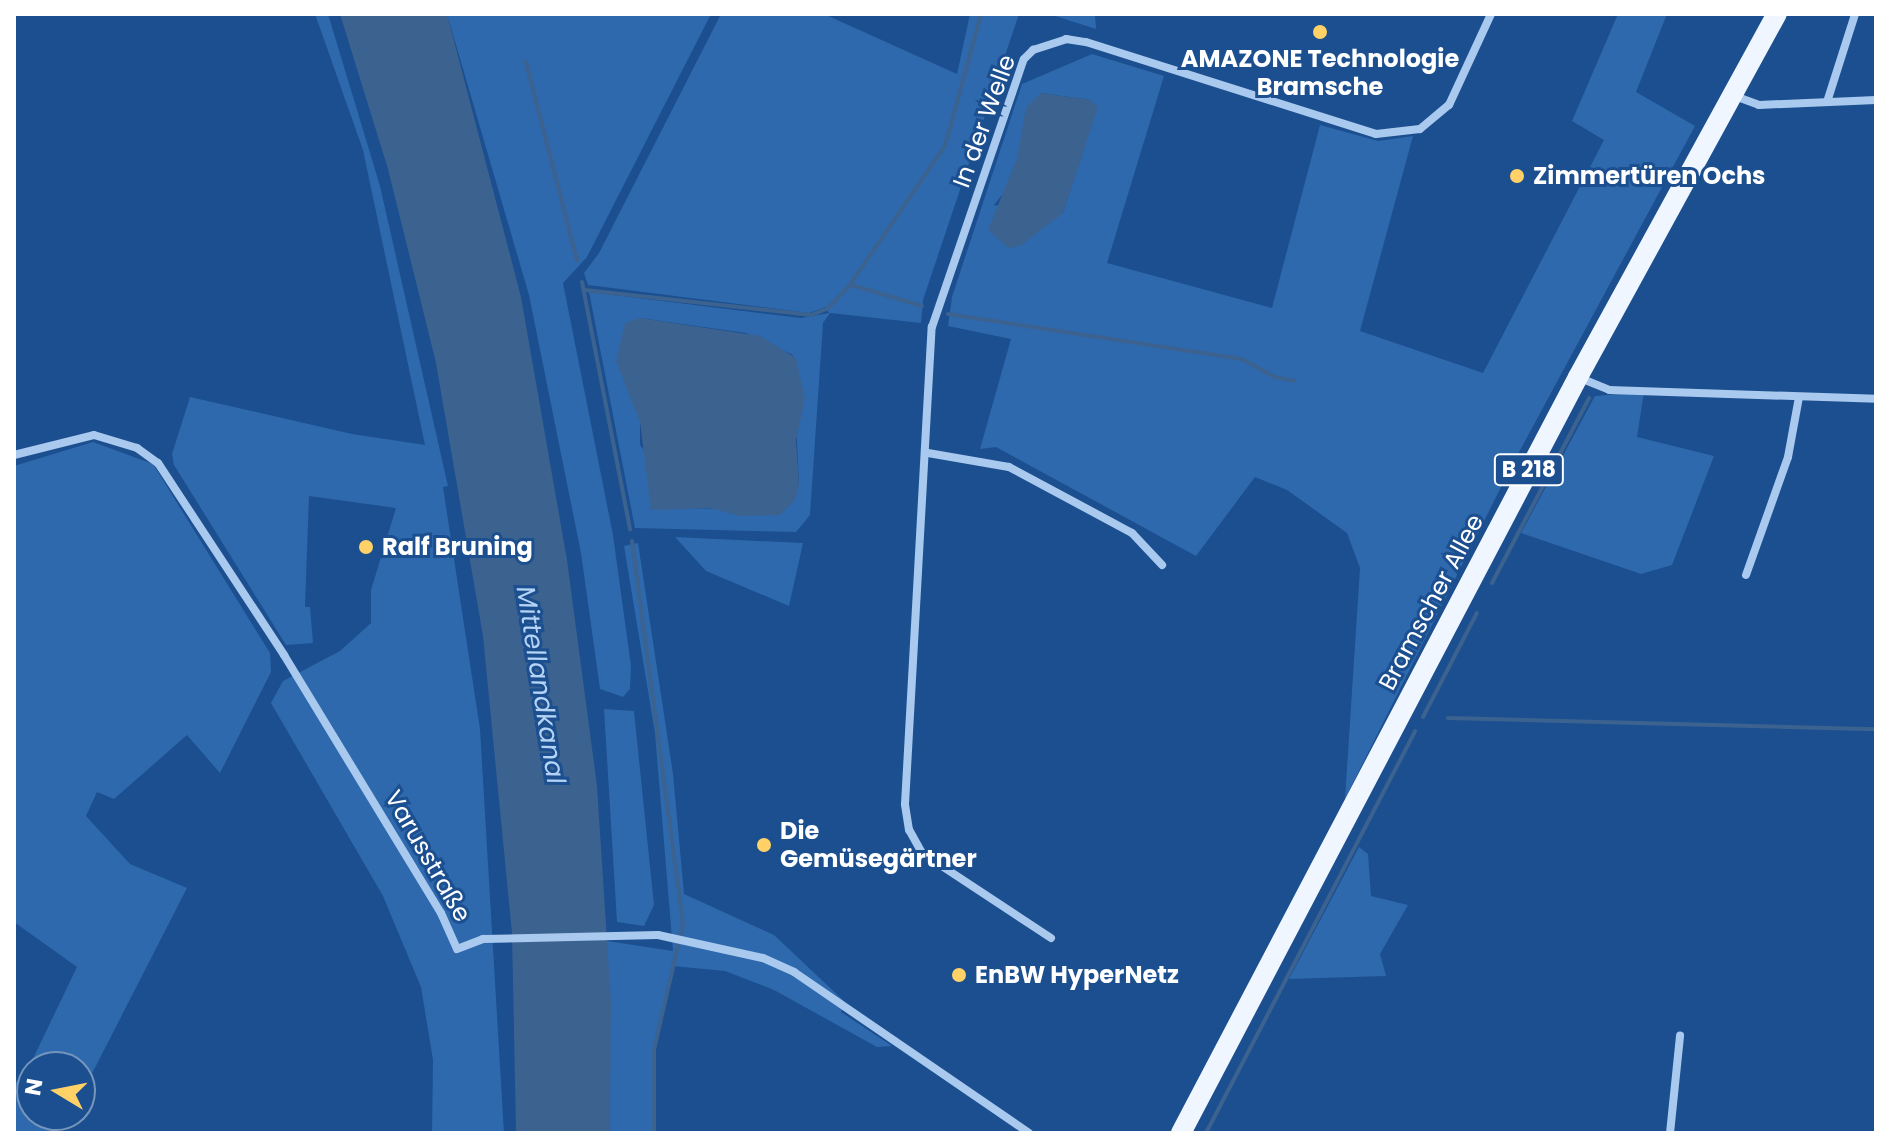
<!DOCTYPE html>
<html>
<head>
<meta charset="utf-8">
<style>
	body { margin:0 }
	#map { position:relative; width:1890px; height:1147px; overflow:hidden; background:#1b4f8f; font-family:Poppins,sans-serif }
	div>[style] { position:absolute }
	.green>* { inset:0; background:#2e69ad }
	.water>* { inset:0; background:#3c6290 }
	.stream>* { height:4px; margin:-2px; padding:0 2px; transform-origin:2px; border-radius:2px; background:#3c6290 }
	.minor>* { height:8px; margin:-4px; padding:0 4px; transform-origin:4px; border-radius:4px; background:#a9c9ee }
	.primary>* { height:20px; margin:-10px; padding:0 10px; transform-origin:10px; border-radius:10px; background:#f0f6ff }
	.dots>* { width:22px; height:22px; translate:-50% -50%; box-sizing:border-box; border:4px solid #1b4f8f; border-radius:50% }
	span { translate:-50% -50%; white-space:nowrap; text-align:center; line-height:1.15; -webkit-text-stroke:6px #1b4f8f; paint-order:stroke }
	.shield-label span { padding:2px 6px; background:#1b4f8f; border:2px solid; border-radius:6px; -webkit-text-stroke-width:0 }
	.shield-label { font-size:22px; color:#fff; font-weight:700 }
	.poi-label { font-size:24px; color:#fff; font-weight:700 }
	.left { translate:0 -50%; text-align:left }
	.street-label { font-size:24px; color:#fff }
	.water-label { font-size:26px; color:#b5d3f5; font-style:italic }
	.frame { position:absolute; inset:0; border:16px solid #fff; pointer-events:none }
	.north { position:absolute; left:16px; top:1051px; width:80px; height:80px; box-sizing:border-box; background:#1b4f8f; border:2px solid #7695bc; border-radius:50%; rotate:280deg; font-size:22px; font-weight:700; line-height:32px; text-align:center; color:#fff }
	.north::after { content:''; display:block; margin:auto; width:28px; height:36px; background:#ffd166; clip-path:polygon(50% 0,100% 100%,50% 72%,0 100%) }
</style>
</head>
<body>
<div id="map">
	<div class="green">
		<div style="clip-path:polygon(315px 14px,328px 14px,380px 186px,448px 486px,443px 487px,480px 729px,504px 1133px,432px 1133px,433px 1060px,421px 987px,383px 896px,271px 703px,283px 681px,340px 651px,371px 623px,371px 590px,396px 508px,309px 496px,305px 607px,310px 607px,313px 643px,286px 645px,174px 465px,172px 454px,190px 397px,352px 434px,425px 445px,363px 150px)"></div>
		<div style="clip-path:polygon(447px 14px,711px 14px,587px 257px,563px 283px,613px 535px,631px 666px,630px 689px,623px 697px,600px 689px,581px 553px,529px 295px)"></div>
		<div style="clip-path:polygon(evenodd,721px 14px,824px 14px,957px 74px,970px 14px,1019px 14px,923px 300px,921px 323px,830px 313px,823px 323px,810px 515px,796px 532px,635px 528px,589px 292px,801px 318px,829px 313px,826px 307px,809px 313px,588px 285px,584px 273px,599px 253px,721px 14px,640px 318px,746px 333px,793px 355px,799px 485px,741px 516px,725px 509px,689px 508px,640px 445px,640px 318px)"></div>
		<div style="clip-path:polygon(1049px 14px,1095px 14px,1096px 29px)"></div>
		<div style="clip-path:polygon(evenodd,1618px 14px,1667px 14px,1636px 92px,1695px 126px,1510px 469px,1345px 799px,1360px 568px,1347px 533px,1287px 490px,1255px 477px,1196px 556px,996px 447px,980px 449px,1011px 339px,948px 326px,952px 297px,1022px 84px,1092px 54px,1164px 76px,1107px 263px,1272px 308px,1320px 125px,1378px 141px,1413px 136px,1360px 331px,1483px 373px,1604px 140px,1572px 121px,1618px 14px,1041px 93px,1090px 100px,1097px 107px,1063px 213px,994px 205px,1007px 189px,1041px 93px)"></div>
		<div style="clip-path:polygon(1644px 392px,1637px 437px,1714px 456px,1672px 565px,1641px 574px,1521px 533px,1595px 396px)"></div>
		<div style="clip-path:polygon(93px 442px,153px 464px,270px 653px,271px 672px,220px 773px,187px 735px,114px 799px,97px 792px,86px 816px,130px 864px,187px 888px,80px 1097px,80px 1067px,32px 1067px,32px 1115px,65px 1115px,50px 1133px,14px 1133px,14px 1084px,27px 1071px,77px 967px,14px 922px,14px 466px)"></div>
		<div style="clip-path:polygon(675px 537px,803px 543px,789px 606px,706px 571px)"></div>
		<div style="clip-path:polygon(638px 543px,673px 774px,684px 894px,774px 935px,845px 1002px,841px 1012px,892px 1046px,877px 1047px,774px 990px,725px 971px,673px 966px,654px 1050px,654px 1133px,610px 1133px,607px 941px,673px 951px,655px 733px,624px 546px)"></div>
		<div style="clip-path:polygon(604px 709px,634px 711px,654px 905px,644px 926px,617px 922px)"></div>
		<div style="clip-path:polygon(1359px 847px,1368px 854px,1371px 896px,1408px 905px,1380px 954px,1386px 976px,1289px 979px)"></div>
	</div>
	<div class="water">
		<div style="clip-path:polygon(340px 14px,447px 14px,521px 297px,567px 560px,597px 786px,611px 1002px,610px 1133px,516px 1133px,512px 933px,483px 636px,436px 363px,388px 169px)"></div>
		<div style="clip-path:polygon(1041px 93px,1090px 100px,1098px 107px,1063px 213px,1020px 246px,1008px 248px,988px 230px,1017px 158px,1026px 108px)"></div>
		<div style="clip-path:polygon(640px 318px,760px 336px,796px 358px,805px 399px,796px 440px,799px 485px,795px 500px,780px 515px,741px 516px,709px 508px,651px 510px,640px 422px,616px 361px,625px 323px)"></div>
	</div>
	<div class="stream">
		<div style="left:526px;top:62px;width:205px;rotate:75.6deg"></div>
		<div style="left:582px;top:282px;width:252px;rotate:79deg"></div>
		<div style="left:851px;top:285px;width:74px;rotate:16.5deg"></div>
		<div style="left:585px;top:290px;width:227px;rotate:6.3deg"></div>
		<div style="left:811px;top:315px;width:17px;rotate:-21deg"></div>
		<div style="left:827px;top:309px;width:32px;rotate:-46deg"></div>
		<div style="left:849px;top:286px;width:170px;rotate:-55.6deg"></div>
		<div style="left:945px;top:146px;width:137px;rotate:-74.7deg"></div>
		<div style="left:948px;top:314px;width:297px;rotate:8.7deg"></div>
		<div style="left:1242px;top:359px;width:37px;rotate:29deg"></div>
		<div style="left:1274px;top:377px;width:20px;rotate:11deg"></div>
		<div style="left:632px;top:541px;width:386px;rotate:82.4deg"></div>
		<div style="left:683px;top:924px;width:129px;rotate:103deg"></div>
		<div style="left:654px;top:1050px;width:83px;rotate:90deg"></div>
		<div style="left:1492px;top:583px;width:209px;rotate:-62.3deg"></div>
		<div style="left:1423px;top:717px;width:117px;rotate:-62.6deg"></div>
		<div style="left:1448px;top:718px;width:428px;rotate:1.5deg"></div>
		<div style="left:1206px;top:1133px;width:453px;rotate:-62.5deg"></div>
	</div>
	<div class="minor">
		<div style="left:1732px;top:95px;width:29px;rotate:20deg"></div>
		<div style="left:1759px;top:105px;width:117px;rotate:-2.4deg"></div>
		<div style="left:1827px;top:102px;width:92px;rotate:-72.3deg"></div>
		<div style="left:1580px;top:378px;width:31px;rotate:22deg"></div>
		<div style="left:1609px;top:390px;width:267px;rotate:1.9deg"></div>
		<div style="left:928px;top:453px;width:82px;rotate:9.8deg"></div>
		<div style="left:1009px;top:467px;width:140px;rotate:28.2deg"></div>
		<div style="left:1132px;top:533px;width:44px;rotate:46.8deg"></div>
		<div style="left:14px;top:455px;width:82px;rotate:-14deg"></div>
		<div style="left:94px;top:435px;width:45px;rotate:16.8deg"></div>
		<div style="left:137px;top:448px;width:26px;rotate:36deg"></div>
		<div style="left:158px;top:463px;width:230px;rotate:56.7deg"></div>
		<div style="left:284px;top:655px;width:302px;rotate:58.7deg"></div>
		<div style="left:441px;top:913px;width:39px;rotate:66deg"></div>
		<div style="left:457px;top:949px;width:28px;rotate:-21deg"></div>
		<div style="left:483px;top:939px;width:175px;rotate:-1.3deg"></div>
		<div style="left:658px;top:935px;width:107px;rotate:12.4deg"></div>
		<div style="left:763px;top:958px;width:34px;rotate:24deg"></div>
		<div style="left:794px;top:972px;width:285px;rotate:34.4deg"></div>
		<div style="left:1746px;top:575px;width:125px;rotate:-70.4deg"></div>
		<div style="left:1788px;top:457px;width:61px;rotate:-79.6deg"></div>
		<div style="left:1051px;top:938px;width:154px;rotate:-146.6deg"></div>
		<div style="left:922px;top:853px;width:26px;rotate:-119deg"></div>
		<div style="left:909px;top:830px;width:26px;rotate:-99deg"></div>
		<div style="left:905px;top:804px;width:478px;rotate:-86.8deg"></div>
		<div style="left:932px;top:327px;width:283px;rotate:-71.1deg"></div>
		<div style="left:1024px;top:59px;width:13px;rotate:-45deg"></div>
		<div style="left:1033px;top:50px;width:35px;rotate:-18deg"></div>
		<div style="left:1066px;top:39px;width:20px;rotate:9deg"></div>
		<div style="left:1086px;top:42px;width:304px;rotate:17.6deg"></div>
		<div style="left:1376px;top:134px;width:44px;rotate:-6.5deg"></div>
		<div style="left:1420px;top:129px;width:38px;rotate:-40deg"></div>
		<div style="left:1449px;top:105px;width:100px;rotate:-65.2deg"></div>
		<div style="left:1670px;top:1133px;width:98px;rotate:-84.1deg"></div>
	</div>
	<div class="primary">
		<div style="left:1181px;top:1133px;width:854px;rotate:-62.29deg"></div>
		<div style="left:1578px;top:377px;width:414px;rotate:-61.3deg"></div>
	</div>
	<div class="dots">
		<div style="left:1320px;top:32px;background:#ffd166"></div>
		<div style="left:1517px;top:176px;background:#ffd166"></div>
		<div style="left:366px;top:547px;background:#ffd166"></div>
		<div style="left:764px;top:845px;background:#ffd166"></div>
		<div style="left:959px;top:975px;background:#ffd166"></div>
	</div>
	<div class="shield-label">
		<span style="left:1529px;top:470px">B 218</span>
	</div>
	<div class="poi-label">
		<span style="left:1320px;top:73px">AMAZONE Technologie<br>Bramsche</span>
		<span class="left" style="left:1533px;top:176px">Zimmertüren Ochs</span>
		<span class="left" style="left:382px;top:547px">Ralf Bruning</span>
		<span class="left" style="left:780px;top:845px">Die<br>Gemüsegärtner</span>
		<span class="left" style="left:975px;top:975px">EnBW HyperNetz</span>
	</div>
	<div class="street-label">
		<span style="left:984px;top:121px;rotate:-70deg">In der Welle</span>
		<span style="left:1431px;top:602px;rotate:-62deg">Bramscher Allee</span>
		<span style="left:428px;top:856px;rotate:60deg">Varusstraße</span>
	</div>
	<div class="water-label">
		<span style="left:540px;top:685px;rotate:81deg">Mittellandkanal</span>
	</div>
	<div class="frame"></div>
	<div class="north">N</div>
</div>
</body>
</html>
